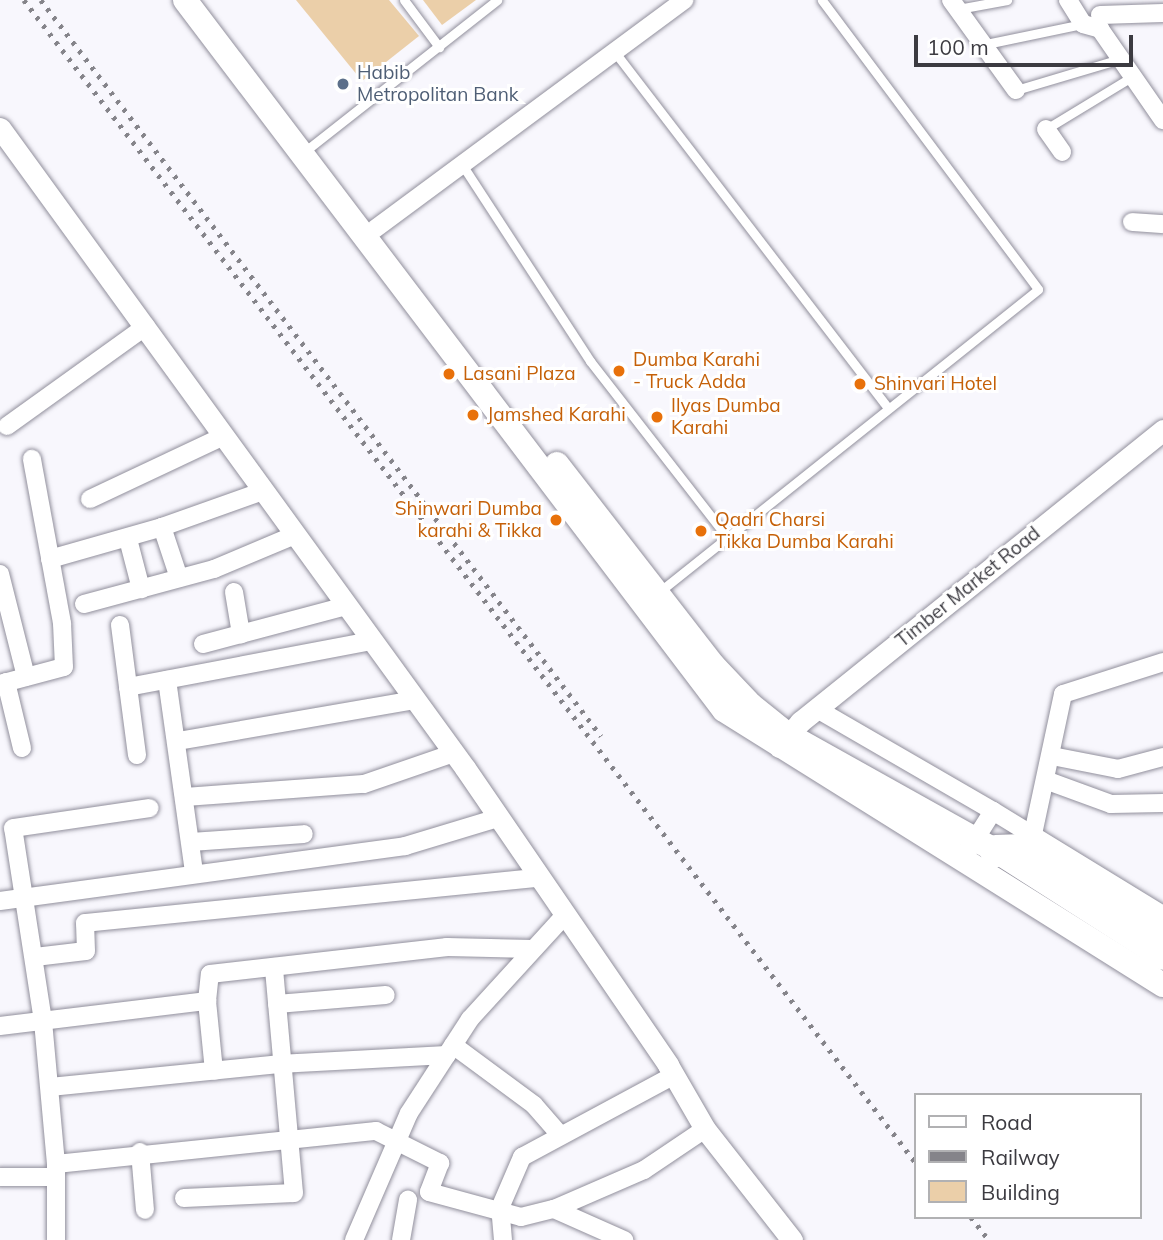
<!DOCTYPE html>
<html>
<head>
<meta charset="utf-8">
<style>
	body { margin:0 }
	#map { position:relative; width:1163px; height:1240px; overflow:hidden; background:#f8f7fd; font-family:Mulish,sans-serif }
	div>[style] { position:absolute }
	.building>* { inset:0; background:#ebcfa9 }
	.roads { filter:drop-shadow(0 0 2px #918f9c) drop-shadow(0 0 2px #918f9c) }
	.service>* { height:9px; margin:-4.5px; padding:0 4.5px; transform-origin:4.5px; border-radius:4.5px; background:#fff }
	.minor>* { height:18px; margin:-9px; padding:0 9px; transform-origin:9px; border-radius:9px; background:#fff }
	.tertiary>* { height:21px; margin:-10.5px; padding:0 10.5px; transform-origin:10.5px; border-radius:10.5px; background:#fff }
	.secondary>* { height:24px; margin:-12px; padding:0 12px; transform-origin:12px; border-radius:12px; background:#fff }
	.motorway>* { height:32px; margin:-16px; padding:0 16px; transform-origin:16px; border-radius:16px; background:#fff }
	.rail>* { height:4.5px; margin-top:-2.25px; transform-origin:0; background:repeating-linear-gradient(90deg,#85848a 0 3.5px,transparent 0 10.5px) }
	.dots>* { width:19px; height:19px; translate:-50% -50%; box-sizing:border-box; border:4px solid #fff; border-radius:50% }
	span { translate:-50% -50%; white-space:nowrap; text-align:center; line-height:1.15; -webkit-text-stroke:6px #fff; paint-order:stroke }
	.service-label { font-size:19px; color:#4e5e75 }
	.left { translate:0 -50%; text-align:left }
	.food-label { font-size:19px; color:#c56008 }
	.right { translate:-100% -50%; text-align:right }
	.street-label { font-size:19px; color:#3c3b41 }
	.legend { position:absolute; left:914px; top:1093px; width:228px; height:126px; box-sizing:border-box; background:#fff; border:2px solid #b1b1b3; margin:0; padding:9px 12px; list-style:none; font-size:21px; color:#3c3b41 }
	.legend li { display:flex; align-items:center; gap:14px; height:35px }
	.legend b { width:35px; border:2px solid #b1b1b3 }
	.scale { position:absolute; left:914px; top:35px; width:219px; height:32px; box-sizing:border-box; border:4px solid #3c3b41; border-top:0; padding-left:9px; font-size:21px; line-height:24px; white-space:nowrap; color:#3c3b41; -webkit-text-stroke:5px #fff; paint-order:stroke }
</style>
</head>
<body>
<div id="map">
	<div class="building">
		<div style="clip-path:polygon(296px 0,389px 0,419px 36px,362px 81px)"></div>
		<div style="clip-path:polygon(423px 0,476px 0,442px 25px)"></div>
	</div>
	<div class="roads">
		<div class="service">
			<div style="left:404px;top:0;width:59px;rotate:53.3deg"></div>
			<div style="left:958px;top:9px;width:50px;rotate:-10.4deg"></div>
			<div style="left:986px;top:44px;width:99px;rotate:-11.7deg"></div>
			<div style="left:614px;top:51px;width:450px;rotate:52.5deg"></div>
			<div style="left:1016px;top:90px;width:109px;rotate:-16.6deg"></div>
			<div style="left:1046px;top:129px;width:102px;rotate:-31.3deg"></div>
			<div style="left:304px;top:152px;width:246px;rotate:-38.2deg"></div>
			<div style="left:461px;top:163px;width:236px;rotate:56.9deg"></div>
			<div style="left:590px;top:361px;width:223px;rotate:52.1deg"></div>
			<div style="left:659px;top:592px;width:485px;rotate:-38.6deg"></div>
			<div style="left:1038px;top:289px;width:361px;rotate:-126.8deg"></div>
		</div>
		<div class="minor">
			<div style="left:951px;top:0;width:111px;rotate:54.2deg"></div>
			<div style="left:1068px;top:0;width:28px;rotate:58deg"></div>
			<div style="left:1083px;top:24px;width:18px;rotate:16deg"></div>
			<div style="left:1100px;top:29px;width:111px;rotate:55.3deg"></div>
			<div style="left:1100px;top:15px;width:63px;rotate:-1.8deg"></div>
			<div style="left:1046px;top:129px;width:28px;rotate:55deg"></div>
			<div style="left:1132px;top:222px;width:31px;rotate:4deg"></div>
			<div style="left:375px;top:229px;width:385px;rotate:-36.5deg"></div>
			<div style="left:7px;top:426px;width:171px;rotate:-35.7deg"></div>
			<div style="left:90px;top:499px;width:148px;rotate:-25.2deg"></div>
			<div style="left:128px;top:539px;width:52px;rotate:75.4deg"></div>
			<div style="left:50px;top:559px;width:116px;rotate:-15.9deg"></div>
			<div style="left:0;top:574px;width:106px;rotate:75.8deg"></div>
			<div style="left:179px;top:578px;width:54px;rotate:-108.4deg"></div>
			<div style="left:162px;top:527px;width:107px;rotate:-19.6deg"></div>
			<div style="left:234px;top:592px;width:43px;rotate:80.5deg"></div>
			<div style="left:84px;top:604px;width:135px;rotate:-15.1deg"></div>
			<div style="left:214px;top:569px;width:88px;rotate:-22.8deg"></div>
			<div style="left:120px;top:625px;width:63px;rotate:82.6deg"></div>
			<div style="left:203px;top:644px;width:148px;rotate:-14.9deg"></div>
			<div style="left:167px;top:680px;width:195px;rotate:82deg"></div>
			<div style="left:6px;top:682px;width:68px;rotate:76.4deg"></div>
			<div style="left:0;top:684px;width:66px;rotate:-14.9deg"></div>
			<div style="left:64px;top:667px;width:44px;rotate:-92.6deg"></div>
			<div style="left:62px;top:623px;width:167px;rotate:-100.4deg"></div>
			<div style="left:817px;top:709px;width:203px;rotate:30.1deg"></div>
			<div style="left:178px;top:741px;width:241px;rotate:-9.8deg"></div>
			<div style="left:137px;top:755px;width:69px;rotate:-97.5deg"></div>
			<div style="left:128px;top:687px;width:248px;rotate:-10.7deg"></div>
			<div style="left:1052px;top:756px;width:67px;rotate:11.1deg"></div>
			<div style="left:1118px;top:769px;width:47px;rotate:-14.9deg"></div>
			<div style="left:1048px;top:781px;width:67px;rotate:20.1deg"></div>
			<div style="left:1111px;top:804px;width:52px;rotate:-1.1deg"></div>
			<div style="left:185px;top:797px;width:179px;rotate:-4.2deg"></div>
			<div style="left:364px;top:784px;width:95px;rotate:-19deg"></div>
			<div style="left:1033px;top:834px;width:143px;rotate:-77.9deg"></div>
			<div style="left:1063px;top:694px;width:105px;rotate:-17.7deg"></div>
			<div style="left:191px;top:842px;width:113px;rotate:-4deg"></div>
			<div style="left:969px;top:849px;width:45px;rotate:-57.7deg"></div>
			<div style="left:993px;top:811px;width:199px;rotate:31.5deg"></div>
			<div style="left:0;top:901px;width:409px;rotate:-7.7deg"></div>
			<div style="left:405px;top:846px;width:97px;rotate:-16.8deg"></div>
			<div style="left:35px;top:957px;width:51px;rotate:-6.7deg"></div>
			<div style="left:86px;top:951px;width:28px;rotate:-92deg"></div>
			<div style="left:85px;top:923px;width:456px;rotate:-5.7deg"></div>
			<div style="left:207px;top:1001px;width:70px;rotate:84.3deg"></div>
			<div style="left:277px;top:1004px;width:109px;rotate:-4.7deg"></div>
			<div style="left:0;top:1026px;width:209px;rotate:-6.9deg"></div>
			<div style="left:207px;top:1001px;width:27px;rotate:-84deg"></div>
			<div style="left:210px;top:974px;width:239px;rotate:-6.5deg"></div>
			<div style="left:447px;top:947px;width:86px;rotate:1.3deg"></div>
			<div style="left:453px;top:1045px;width:101px;rotate:36.5deg"></div>
			<div style="left:534px;top:1105px;width:40px;rotate:49deg"></div>
			<div style="left:50px;top:1087px;width:230px;rotate:-5.7deg"></div>
			<div style="left:279px;top:1064px;width:168px;rotate:-3.1deg"></div>
			<div style="left:140px;top:1152px;width:58px;rotate:85.1deg"></div>
			<div style="left:56px;top:1164px;width:322px;rotate:-5.9deg"></div>
			<div style="left:376px;top:1131px;width:72px;rotate:26.6deg"></div>
			<div style="left:440px;top:1163px;width:31px;rotate:111deg"></div>
			<div style="left:429px;top:1192px;width:95px;rotate:15.2deg"></div>
			<div style="left:521px;top:1217px;width:34px;rotate:-14deg"></div>
			<div style="left:554px;top:1209px;width:77px;rotate:23.9deg"></div>
			<div style="left:0;top:1177px;width:56px"></div>
			<div style="left:184px;top:1198px;width:110px;rotate:-2.6deg"></div>
			<div style="left:294px;top:1193px;width:227px;rotate:-95.1deg"></div>
			<div style="left:554px;top:1209px;width:98px;rotate:-23.4deg"></div>
			<div style="left:644px;top:1170px;width:73px;rotate:-33.9deg"></div>
			<div style="left:56px;top:1240px;width:76px;rotate:-90deg"></div>
			<div style="left:56px;top:1164px;width:144px;rotate:-95.2deg"></div>
			<div style="left:43px;top:1021px;width:195px;rotate:-98.8deg"></div>
			<div style="left:13px;top:828px;width:138px;rotate:-8.3deg"></div>
			<div style="left:354px;top:1240px;width:138px;rotate:-66.6deg"></div>
			<div style="left:409px;top:1113px;width:112px;rotate:-57deg"></div>
			<div style="left:470px;top:1019px;width:139px;rotate:-47.6deg"></div>
			<div style="left:401px;top:1240px;width:41px;rotate:-80.1deg"></div>
			<div style="left:503px;top:1240px;width:32px;rotate:-95deg"></div>
			<div style="left:500px;top:1208px;width:56px;rotate:-66.7deg"></div>
			<div style="left:522px;top:1157px;width:173px;rotate:-28.3deg"></div>
		</div>
		<div class="tertiary">
			<div style="left:0;top:128px;width:791px;rotate:54deg"></div>
			<div style="left:465px;top:768px;width:360px;rotate:55.6deg"></div>
			<div style="left:668px;top:1065px;width:74px;rotate:60deg"></div>
			<div style="left:705px;top:1129px;width:141px;rotate:51.9deg"></div>
			<div style="left:779px;top:747px;width:33px;rotate:-50deg"></div>
			<div style="left:800px;top:722px;width:466px;rotate:-38.8deg"></div>
		</div>
		<div class="secondary">
			<div style="left:185px;top:0;width:891px;rotate:52.8deg"></div>
			<div style="left:724px;top:710px;width:518px;rotate:32.06deg"></div>
			<div style="left:557px;top:464px;width:254px;rotate:52.2deg"></div>
			<div style="left:713px;top:665px;width:55px;rotate:46.5deg"></div>
			<div style="left:751px;top:705px;width:46px;rotate:38.9deg"></div>
			<div style="left:787px;top:734px;width:240px;rotate:29.2deg"></div>
			<div style="left:996px;top:851px;width:198px;rotate:32.6deg"></div>
		</div>
		<div class="motorway">
			<div style="left:996px;top:851px;width:27px;rotate:-2deg"></div>
			<div style="left:1023px;top:850px;width:164px;rotate:31.6deg"></div>
		</div>
	</div>
	<div class="rail">
		<div style="left:24px;top:0;width:1466px;rotate:52.51deg"></div>
		<div style="left:41px;top:0;width:925px;rotate:52.73deg"></div>
		<div style="left:971px;top:1217px;width:29px;rotate:52deg"></div>
	</div>
	<div class="dots">
		<div style="left:343px;top:84px;background:#5c6f8a"></div>
		<div style="left:619px;top:371px;background:#e8710a"></div>
		<div style="left:449px;top:374px;background:#e8710a"></div>
		<div style="left:860px;top:384px;background:#e8710a"></div>
		<div style="left:473px;top:415px;background:#e8710a"></div>
		<div style="left:657px;top:417px;background:#e8710a"></div>
		<div style="left:556px;top:520px;background:#e8710a"></div>
		<div style="left:701px;top:531px;background:#e8710a"></div>
	</div>
	<div class="service-label">
		<span class="left" style="left:357px;top:84px">Habib<br>Metropolitan Bank</span>
	</div>
	<div class="food-label">
		<span class="left" style="left:633px;top:371px">Dumba Karahi<br>- Truck Adda</span>
		<span class="left" style="left:463px;top:374px">Lasani Plaza</span>
		<span class="left" style="left:874px;top:384px">Shinvari Hotel</span>
		<span class="left" style="left:671px;top:417px">Ilyas Dumba<br>Karahi</span>
		<span class="left" style="left:487px;top:415px">Jamshed Karahi</span>
		<span class="right" style="left:542px;top:520px">Shinwari Dumba<br>karahi &amp; Tikka</span>
		<span class="left" style="left:715px;top:531px">Qadri Charsi<br>Tikka Dumba Karahi</span>
	</div>
	<div class="street-label">
		<span style="left:968px;top:587px;rotate:-39deg">Timber Market Road</span>
	</div>
	<ul class="legend">
	<li><b style="height:9px;background:#fff"></b>Road</li>
	<li><b style="height:9px;background:#85848a"></b>Railway</li>
	<li><b style="height:19px;background:#ebcfa9"></b>Building</li>
	</ul>
	<div class="scale">100 m</div>
</div>
</body>
</html>
